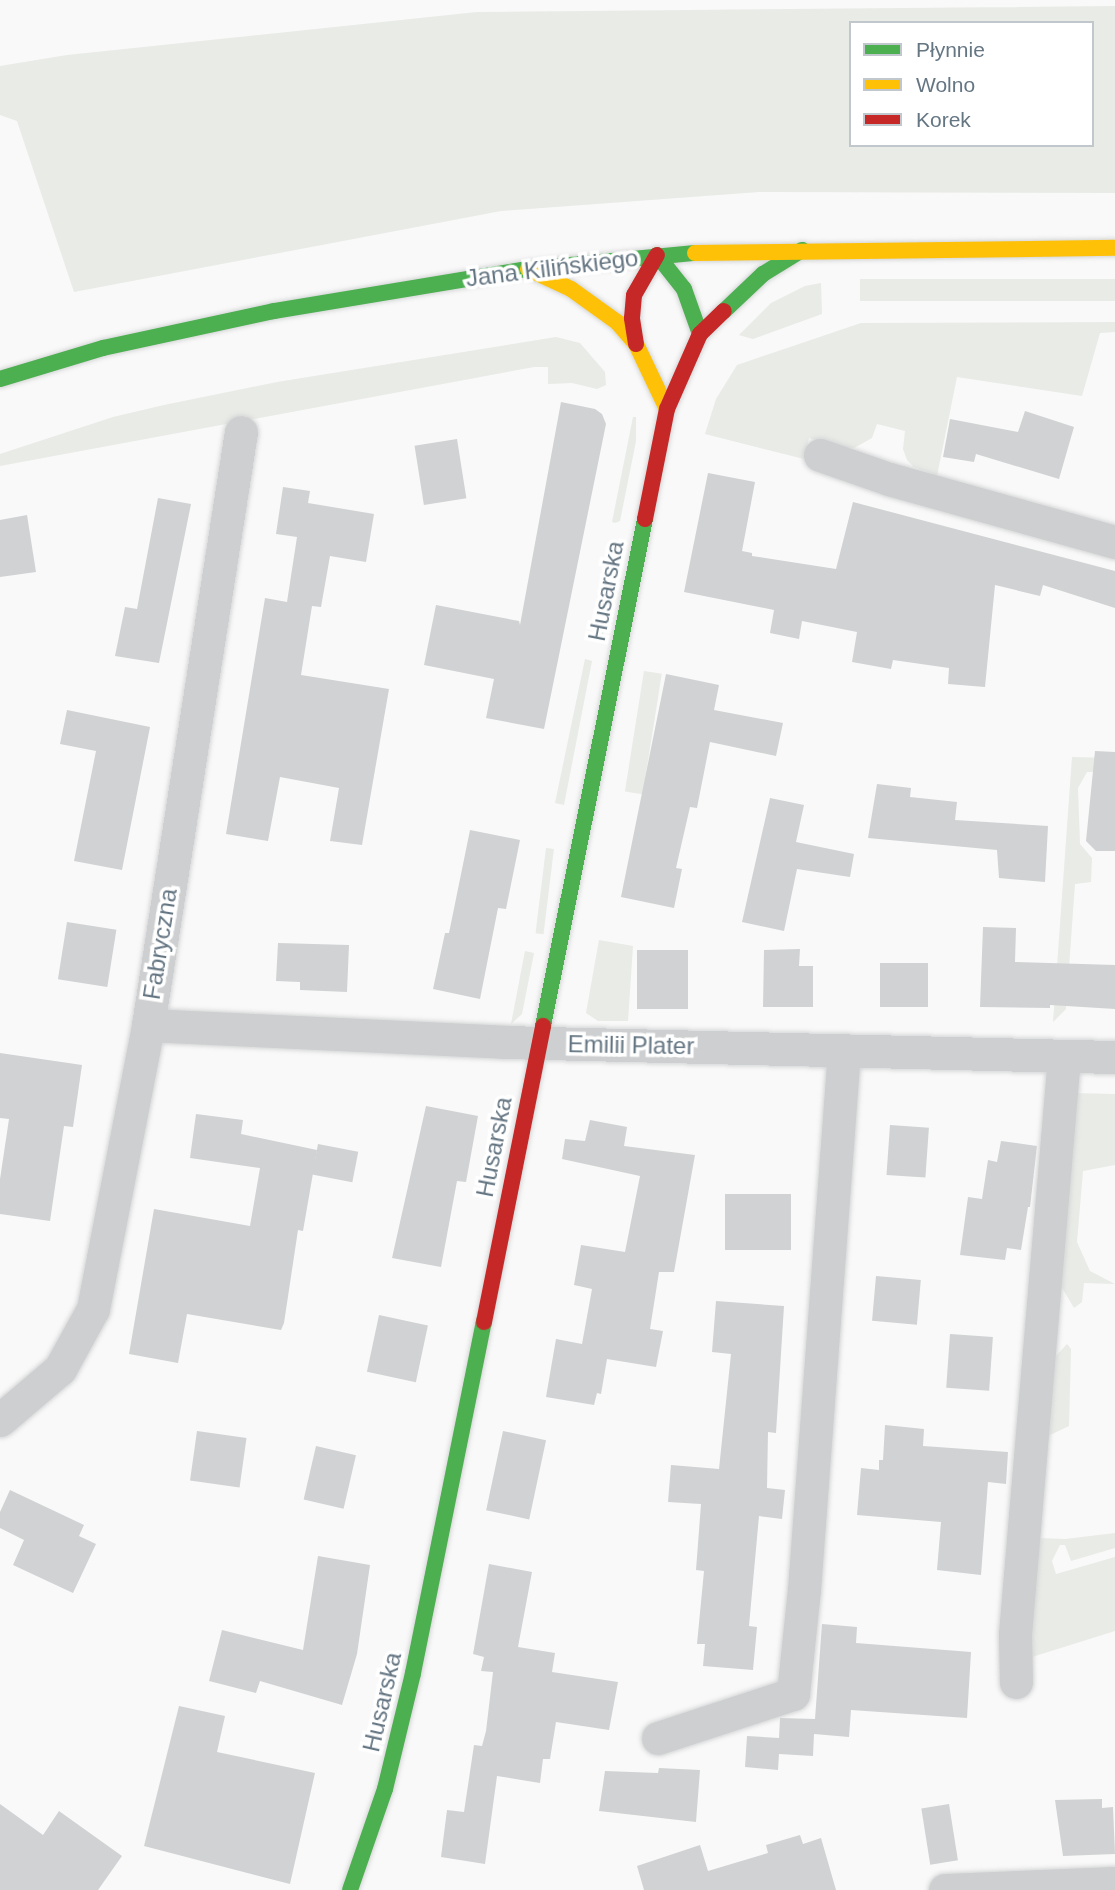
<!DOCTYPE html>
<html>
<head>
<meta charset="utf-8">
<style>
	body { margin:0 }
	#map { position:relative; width:1115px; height:1890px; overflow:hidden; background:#f9f9f9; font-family:Helvetica,sans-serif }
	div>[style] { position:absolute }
	.green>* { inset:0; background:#e8ebe6; transform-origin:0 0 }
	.building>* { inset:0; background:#d0d2d3; transform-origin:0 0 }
	.roads { filter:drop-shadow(0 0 2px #d5d6d7) drop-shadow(0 0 2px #d5d6d7) }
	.street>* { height:33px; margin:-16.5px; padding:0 16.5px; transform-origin:16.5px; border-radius:16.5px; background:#cecfd0 }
	.fast>* { height:16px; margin:-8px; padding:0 8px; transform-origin:8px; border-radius:8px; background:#4caf50 }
	.slow>* { height:16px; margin:-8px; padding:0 8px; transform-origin:8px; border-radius:8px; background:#ffc107 }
	.jam>* { height:16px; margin:-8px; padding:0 8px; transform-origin:8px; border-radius:8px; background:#c62828 }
	span { translate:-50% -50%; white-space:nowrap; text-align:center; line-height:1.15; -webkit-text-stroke:7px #fff; paint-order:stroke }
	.street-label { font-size:24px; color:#657683 }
	.legend { position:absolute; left:849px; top:21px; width:245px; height:126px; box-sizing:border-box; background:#fff; border:2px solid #c1c8cd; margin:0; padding:9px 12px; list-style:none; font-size:21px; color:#657683 }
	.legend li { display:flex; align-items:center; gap:14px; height:35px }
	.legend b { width:35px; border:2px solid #c1c8cd }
</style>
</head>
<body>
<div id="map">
	<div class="green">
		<div style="clip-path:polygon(evenodd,1115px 6px,1115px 193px,759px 192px,501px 211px,74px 292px,17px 121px,0 115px,0 66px,67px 55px,477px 12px,1115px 6px,851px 23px,1092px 23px,1092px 145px,851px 145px,851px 23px)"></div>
		<div style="left:1115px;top:279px;width:22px;height:255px;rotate:90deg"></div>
		<div style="clip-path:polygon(821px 283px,822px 314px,753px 339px,739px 335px,771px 303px,805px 286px)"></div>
		<div style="clip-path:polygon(1115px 322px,1115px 332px,1100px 333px,1082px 396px,957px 377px,937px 476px,914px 467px,907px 460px,903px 449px,905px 431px,877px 424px,872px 438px,854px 448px,842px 449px,809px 438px,804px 459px,705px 434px,716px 399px,737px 365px,861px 323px)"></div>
		<div style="clip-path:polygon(556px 337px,580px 343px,605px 372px,606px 385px,597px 389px,572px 383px,548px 384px,548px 367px,534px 367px,0 466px,0 454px,113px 417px,164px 405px,277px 382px)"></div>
		<div style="clip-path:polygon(633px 417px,636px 417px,636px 441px,620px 521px,615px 523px,612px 522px)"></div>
		<div style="left:604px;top:562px;width:8px;height:77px;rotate:7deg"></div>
		<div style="clip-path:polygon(585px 659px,592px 661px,564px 805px,555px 803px)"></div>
		<div style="left:644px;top:671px;width:18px;height:122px;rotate:9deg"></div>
		<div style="clip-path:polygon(1072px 757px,1115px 758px,1099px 772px,1087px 772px,1078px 788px,1080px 844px,1092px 858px,1091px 882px,1075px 884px,1066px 1009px,1053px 1022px)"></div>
		<div style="left:546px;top:848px;width:8px;height:86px;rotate:7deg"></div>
		<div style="clip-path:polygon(599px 940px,633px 946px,628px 1021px,598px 1021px,586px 1013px)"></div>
		<div style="clip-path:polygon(525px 951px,534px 953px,522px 1014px,511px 1024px)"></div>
		<div style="clip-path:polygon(1072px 1093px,1115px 1094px,1115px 1165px,1083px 1171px,1077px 1242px,1090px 1271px,1115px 1284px,1084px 1283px,1082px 1302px,1074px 1308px,1058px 1281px)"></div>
		<div style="clip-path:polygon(1067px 1344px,1071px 1349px,1069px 1426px,1048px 1436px,1054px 1358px)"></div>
		<div style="clip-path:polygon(1115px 1533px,1115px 1548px,1071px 1561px,1065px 1545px,1060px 1545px,1052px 1561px,1056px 1574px,1115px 1557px,1115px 1631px,1032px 1657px,1030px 1627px,1038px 1538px,1065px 1539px)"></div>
	</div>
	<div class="building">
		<div style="clip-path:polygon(561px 402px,595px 409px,602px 414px,606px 424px,544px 729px,486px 718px,494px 679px,424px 665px,436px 605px,519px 621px,520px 625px)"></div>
		<div style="clip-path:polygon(1025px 411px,1074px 427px,1059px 479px,976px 454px,974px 462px,943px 457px,950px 419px,1018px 432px)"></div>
		<div style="left:457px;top:439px;width:60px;height:43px;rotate:81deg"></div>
		<div style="clip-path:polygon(708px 473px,755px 482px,742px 551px,752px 553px,752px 556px,836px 569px,853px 502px,1115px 571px,1115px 608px,1043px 585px,1040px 596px,995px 585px,985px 687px,948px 684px,949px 668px,893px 660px,891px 669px,852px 662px,857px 632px,802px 621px,799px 639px,770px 633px,774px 610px,684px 592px)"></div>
		<div style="clip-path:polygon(283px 487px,310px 491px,308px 503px,374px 514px,366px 562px,330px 556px,321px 607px,312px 606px,301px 675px,389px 689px,362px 845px,330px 841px,339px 788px,280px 777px,268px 841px,226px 834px,265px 598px,287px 602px,297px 537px,276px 534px)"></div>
		<div style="clip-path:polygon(158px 498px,191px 504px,159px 663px,115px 656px,125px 607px,137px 609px)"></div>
		<div style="clip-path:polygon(27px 515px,36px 572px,0 577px,0 520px)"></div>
		<div style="clip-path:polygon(666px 674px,719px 685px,714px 710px,783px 723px,776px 756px,710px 742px,697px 808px,690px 807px,676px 868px,682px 869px,674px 908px,621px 897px)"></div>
		<div style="clip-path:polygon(67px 710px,150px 727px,122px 870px,74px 861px,96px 751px,60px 744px)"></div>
		<div style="clip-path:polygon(1095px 751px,1115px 752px,1115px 851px,1096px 851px,1086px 841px)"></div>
		<div style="clip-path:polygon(877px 784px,911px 788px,910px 797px,957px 802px,955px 820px,1048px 826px,1045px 882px,999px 878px,997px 850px,868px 838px)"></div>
		<div style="clip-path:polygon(770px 798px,804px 805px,796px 842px,854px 854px,850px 877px,797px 869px,784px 931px,742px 922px)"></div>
		<div style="clip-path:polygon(470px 830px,520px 840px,506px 909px,498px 908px,480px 999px,433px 989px,445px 933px,449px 933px)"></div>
		<div style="left:67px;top:922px;width:50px;height:58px;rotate:9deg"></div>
		<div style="clip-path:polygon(983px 927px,1016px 928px,1015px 962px,1115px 965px,1115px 1009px,1050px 1005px,1050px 1008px,980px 1007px)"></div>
		<div style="clip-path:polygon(278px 943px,349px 945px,347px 992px,300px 990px,300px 982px,276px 981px)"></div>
		<div style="clip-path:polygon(800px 949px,799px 966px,813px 966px,813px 1007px,763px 1007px,764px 950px)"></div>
		<div style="left:637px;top:950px;width:51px;height:59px"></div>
		<div style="left:880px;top:963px;width:48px;height:44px"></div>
		<div style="clip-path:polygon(0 1053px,82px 1065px,73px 1127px,64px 1126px,50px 1221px,0 1214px,0 1179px,9px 1119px,0 1118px)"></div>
		<div style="clip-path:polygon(426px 1106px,478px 1116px,466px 1182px,457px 1181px,441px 1267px,392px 1258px)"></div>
		<div style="clip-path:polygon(196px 1114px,243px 1120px,241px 1134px,317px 1150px,303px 1231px,298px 1230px,284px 1323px,281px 1330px,187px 1314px,178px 1363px,129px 1354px,154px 1209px,250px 1226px,260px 1168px,190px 1158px)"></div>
		<div style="clip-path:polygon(590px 1120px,627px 1127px,624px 1146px,695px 1155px,674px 1272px,659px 1272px,650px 1329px,663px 1331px,656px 1367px,607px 1359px,601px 1394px,597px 1393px,594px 1405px,546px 1397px,556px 1339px,582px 1344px,592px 1289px,574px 1285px,581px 1245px,625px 1252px,640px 1176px,562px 1159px,565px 1139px,585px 1141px)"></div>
		<div style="left:890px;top:1125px;width:39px;height:50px;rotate:4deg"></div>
		<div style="clip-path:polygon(1001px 1141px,1037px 1146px,1030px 1207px,1028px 1207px,1021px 1250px,1007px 1248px,1005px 1260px,960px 1255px,968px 1197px,982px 1199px,988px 1160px,997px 1162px)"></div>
		<div style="left:318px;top:1144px;width:41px;height:31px;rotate:11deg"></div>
		<div style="left:725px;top:1194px;width:66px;height:56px"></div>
		<div style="left:876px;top:1276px;width:45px;height:45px;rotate:5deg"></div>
		<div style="clip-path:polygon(716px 1301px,784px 1306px,776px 1433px,768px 1432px,767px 1488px,785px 1490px,782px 1519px,759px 1516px,749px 1626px,757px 1627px,753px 1670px,703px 1666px,705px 1644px,697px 1644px,704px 1571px,696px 1570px,701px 1504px,668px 1502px,671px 1465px,719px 1469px,731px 1354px,712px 1352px)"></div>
		<div style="left:379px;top:1315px;width:50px;height:58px;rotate:12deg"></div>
		<div style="left:950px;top:1334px;width:43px;height:54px;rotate:4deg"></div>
		<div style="clip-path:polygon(885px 1425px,924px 1429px,923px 1446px,1008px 1452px,1006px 1484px,988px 1482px,981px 1575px,937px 1570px,941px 1522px,857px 1515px,861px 1468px,879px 1470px,879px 1460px,883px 1460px)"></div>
		<div style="left:197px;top:1431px;width:50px;height:50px;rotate:8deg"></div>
		<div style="left:503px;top:1431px;width:44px;height:81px;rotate:12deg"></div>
		<div style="left:316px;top:1446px;width:41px;height:55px;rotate:13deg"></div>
		<div style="clip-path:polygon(10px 1490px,84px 1525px,79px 1536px,96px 1544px,73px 1593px,13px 1565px,24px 1540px,0 1528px,0 1512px)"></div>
		<div style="clip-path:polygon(318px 1556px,370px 1565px,357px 1654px,342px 1705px,260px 1681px,256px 1693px,209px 1681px,222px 1630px,303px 1650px)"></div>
		<div style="clip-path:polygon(489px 1564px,532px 1572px,518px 1647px,555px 1653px,552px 1672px,618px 1682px,609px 1730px,556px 1722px,550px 1759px,543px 1759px,540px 1783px,497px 1776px,485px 1864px,441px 1857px,447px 1810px,464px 1812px,474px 1745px,482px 1746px,486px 1731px,493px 1672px,481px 1671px,484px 1657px,473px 1654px)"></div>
		<div style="clip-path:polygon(822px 1624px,857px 1627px,856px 1643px,971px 1652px,967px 1718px,851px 1710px,849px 1737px,814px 1734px,813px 1756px,779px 1754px,778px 1770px,745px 1767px,747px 1736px,779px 1738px,780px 1718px,815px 1719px)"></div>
		<div style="clip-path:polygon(179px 1706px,225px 1716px,217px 1752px,315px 1773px,290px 1884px,144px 1846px)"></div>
		<div style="clip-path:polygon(659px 1768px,700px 1770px,696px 1822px,599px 1811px,605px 1771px,658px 1773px)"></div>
		<div style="clip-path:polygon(1102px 1799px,1102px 1808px,1113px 1807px,1115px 1854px,1063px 1856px,1055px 1800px)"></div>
		<div style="clip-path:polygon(0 1804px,43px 1835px,59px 1811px,122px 1856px,98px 1890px,0 1890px)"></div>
		<div style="left:949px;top:1804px;width:57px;height:28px;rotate:81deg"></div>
		<div style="clip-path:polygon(800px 1835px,803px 1844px,821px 1838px,836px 1890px,644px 1890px,637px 1866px,700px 1845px,708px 1871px,768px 1853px,766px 1845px)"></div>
	</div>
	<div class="roads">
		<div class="street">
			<div style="left:820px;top:455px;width:73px;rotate:19.2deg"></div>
			<div style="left:889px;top:479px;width:235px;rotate:15.6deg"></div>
			<div style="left:148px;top:1025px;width:356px;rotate:2.7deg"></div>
			<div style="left:504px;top:1042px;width:611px;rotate:1.41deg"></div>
			<div style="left:0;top:1420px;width:79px;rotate:-40.4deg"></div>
			<div style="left:60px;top:1369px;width:68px;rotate:-61.2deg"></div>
			<div style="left:93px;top:1309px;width:289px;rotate:-79deg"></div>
			<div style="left:148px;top:1025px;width:600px;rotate:-81.09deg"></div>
			<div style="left:1016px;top:1682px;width:48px;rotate:-91.2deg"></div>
			<div style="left:1015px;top:1634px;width:579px;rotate:-85.15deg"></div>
			<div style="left:658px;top:1738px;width:142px;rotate:-18.1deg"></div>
			<div style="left:793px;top:1694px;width:105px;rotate:-84deg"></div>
			<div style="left:804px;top:1590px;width:541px;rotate:-85.76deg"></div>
			<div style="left:945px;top:1890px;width:170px;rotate:-2.4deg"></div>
		</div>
		<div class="fast">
			<div style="left:657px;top:255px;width:43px;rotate:51.5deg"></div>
			<div style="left:684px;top:289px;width:48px;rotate:70.4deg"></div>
			<div style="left:724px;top:311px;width:54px;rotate:-43.5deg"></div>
			<div style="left:763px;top:274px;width:46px;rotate:-31.6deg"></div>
			<div style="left:0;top:379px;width:108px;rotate:-16.8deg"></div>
			<div style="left:103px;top:348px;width:175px;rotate:-12.2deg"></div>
			<div style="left:274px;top:311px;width:257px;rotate:-9.4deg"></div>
			<div style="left:528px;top:269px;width:168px;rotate:-5.5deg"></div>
			<div style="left:543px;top:1026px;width:517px;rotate:-78.62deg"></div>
			<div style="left:350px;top:1890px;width:107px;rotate:-70.9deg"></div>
			<div style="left:385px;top:1789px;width:119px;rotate:-76.4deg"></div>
			<div style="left:413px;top:1673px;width:358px;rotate:-78.6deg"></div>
		</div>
		<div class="slow">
			<div style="left:695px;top:253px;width:420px;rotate:-0.7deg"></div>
			<div style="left:528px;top:269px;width:47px;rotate:24.9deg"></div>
			<div style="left:571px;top:289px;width:57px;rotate:35.7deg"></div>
			<div style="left:617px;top:322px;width:29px;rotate:49deg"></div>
			<div style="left:636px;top:344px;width:72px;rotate:64.5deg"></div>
		</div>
		<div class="jam">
			<div style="left:636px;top:344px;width:26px;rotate:-99deg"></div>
			<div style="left:632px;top:318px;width:23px;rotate:-85deg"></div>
			<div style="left:634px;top:295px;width:46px;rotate:-60.1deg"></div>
			<div style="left:645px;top:519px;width:112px;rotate:-78.7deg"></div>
			<div style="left:667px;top:409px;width:82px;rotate:-66.3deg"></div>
			<div style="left:700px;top:334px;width:33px;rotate:-44deg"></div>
			<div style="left:484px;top:1322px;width:302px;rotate:-78.7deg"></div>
		</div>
	</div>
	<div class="street-label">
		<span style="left:552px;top:268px;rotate:-7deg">Jana Kilińskiego</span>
		<span style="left:606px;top:591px;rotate:-79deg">Husarska</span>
		<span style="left:160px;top:944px;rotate:-81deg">Fabryczna</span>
		<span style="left:631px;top:1045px;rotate:1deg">Emilii Plater</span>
		<span style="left:494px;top:1147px;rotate:-79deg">Husarska</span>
		<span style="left:382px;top:1702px;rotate:-77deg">Husarska</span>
	</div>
	<ul class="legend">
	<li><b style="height:9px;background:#4caf50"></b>Płynnie</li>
	<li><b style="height:9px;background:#ffc107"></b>Wolno</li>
	<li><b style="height:9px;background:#c62828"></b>Korek</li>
	</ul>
</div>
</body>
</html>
